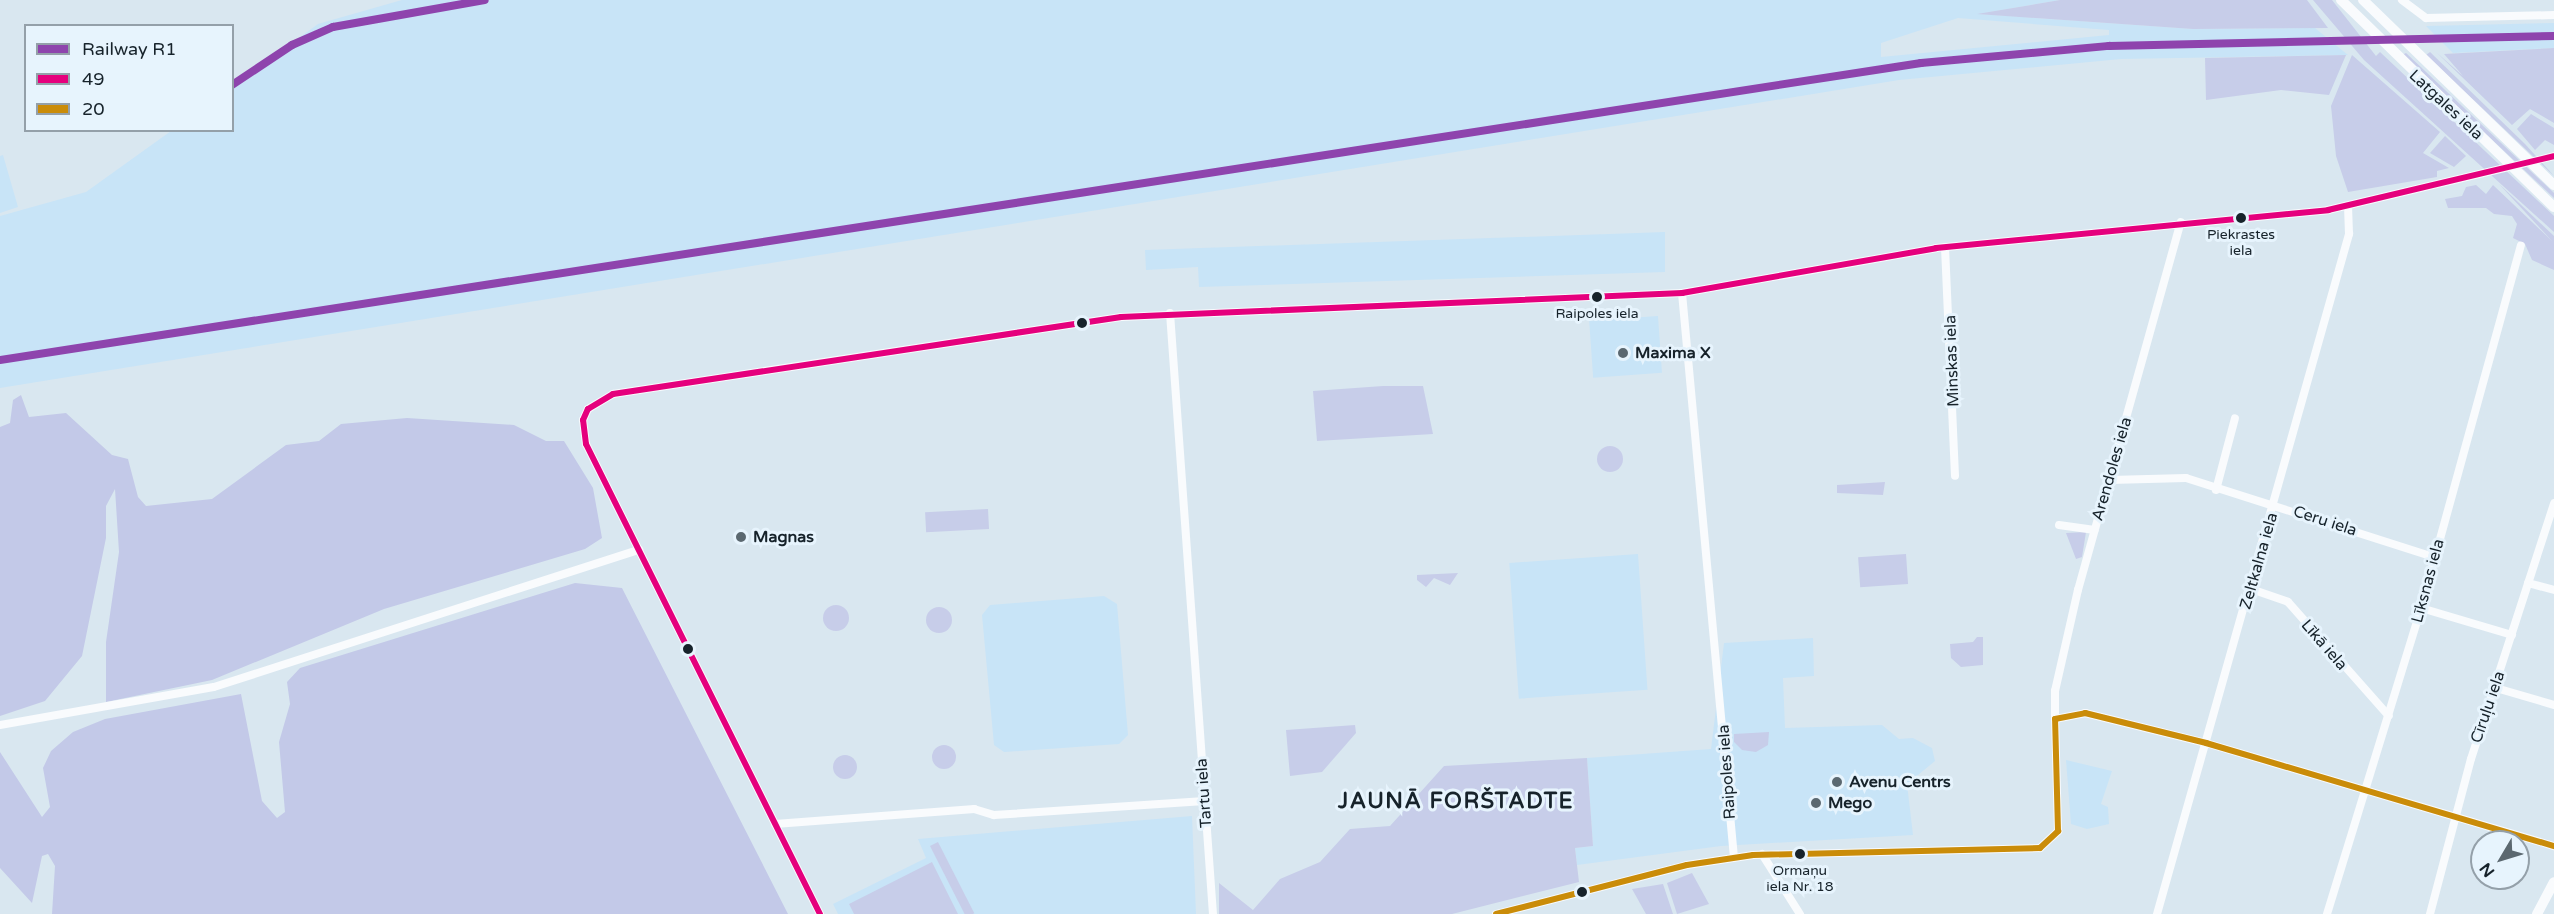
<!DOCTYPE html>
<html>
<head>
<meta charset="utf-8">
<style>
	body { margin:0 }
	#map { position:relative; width:2554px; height:914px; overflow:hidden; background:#d9e7f0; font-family:"Varela Round",sans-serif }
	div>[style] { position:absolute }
	.built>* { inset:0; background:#c8e4f7; transform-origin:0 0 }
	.green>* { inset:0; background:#c7cde9; transform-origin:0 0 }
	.round { border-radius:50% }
	.forest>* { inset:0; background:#c3c9e8 }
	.minor>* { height:8px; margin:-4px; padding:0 4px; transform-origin:4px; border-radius:4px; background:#f9fbfd }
	.tertiary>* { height:10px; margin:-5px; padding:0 5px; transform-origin:5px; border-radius:5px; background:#f9fbfd }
	.bus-1>* { height:6px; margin:-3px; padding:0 3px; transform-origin:3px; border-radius:3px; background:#e5007d }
	.bus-2>* { height:6px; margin:-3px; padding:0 3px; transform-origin:3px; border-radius:3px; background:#ca8c09 }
	.rail-1>* { height:8px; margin:-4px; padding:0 4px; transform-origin:4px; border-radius:4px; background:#8e44ad }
	.dots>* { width:16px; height:16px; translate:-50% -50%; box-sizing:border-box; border:3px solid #e7f4fd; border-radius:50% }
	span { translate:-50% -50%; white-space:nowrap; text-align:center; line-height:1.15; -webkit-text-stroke:6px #e7f4fd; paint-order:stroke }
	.bus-label { font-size:14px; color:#17232b }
	.street-label { font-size:16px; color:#17232b }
	.poi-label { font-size:16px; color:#17232b; font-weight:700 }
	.left { translate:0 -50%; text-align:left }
	.district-label { font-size:22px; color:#17232b; font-weight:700; letter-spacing:1.5px }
	.legend { position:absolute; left:24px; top:24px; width:210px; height:108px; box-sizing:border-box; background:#e7f4fd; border:2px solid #94a0a9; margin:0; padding:8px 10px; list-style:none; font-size:18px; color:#17232b }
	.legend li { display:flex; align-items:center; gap:12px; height:30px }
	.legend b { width:30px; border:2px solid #94a0a9 }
	.north { position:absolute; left:2470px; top:830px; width:60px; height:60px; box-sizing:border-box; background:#e7f4fd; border:2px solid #94a0a9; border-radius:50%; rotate:232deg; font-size:16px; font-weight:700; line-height:24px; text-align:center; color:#17232b }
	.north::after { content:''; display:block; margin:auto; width:21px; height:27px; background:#5b6870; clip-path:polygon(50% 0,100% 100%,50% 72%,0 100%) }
</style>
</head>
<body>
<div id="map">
	<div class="built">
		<div style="clip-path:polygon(evenodd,402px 0,2060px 0,1979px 14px,2193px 29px,2315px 28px,2348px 55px,2121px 59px,1899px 80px,0 388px,0 216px,86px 192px,171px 131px,232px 130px,233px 86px,318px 24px,402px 0,1958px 18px,2109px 30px,2109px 35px,1881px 57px,1881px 43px,1958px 18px)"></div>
		<div style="clip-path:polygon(2554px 23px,2554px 48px,2453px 53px,2426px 26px)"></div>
		<div style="clip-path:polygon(3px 155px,18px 207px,0 213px,0 156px)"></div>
		<div style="clip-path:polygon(1665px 232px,1665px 272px,1199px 287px,1198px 267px,1146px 270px,1145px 250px)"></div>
		<div style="left:1658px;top:316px;width:57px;height:69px;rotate:86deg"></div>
		<div style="left:1638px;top:554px;width:136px;height:129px;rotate:86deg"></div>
		<div style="clip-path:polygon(1104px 596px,1117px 604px,1128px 735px,1119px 744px,1004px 752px,994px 745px,982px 615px,990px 605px)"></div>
		<div style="clip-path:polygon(1813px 638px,1814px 676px,1783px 678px,1785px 728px,1882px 725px,1899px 739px,1913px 738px,1932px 748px,1935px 761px,1907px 784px,1913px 835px,1721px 846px,1577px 865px,1575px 848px,1593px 846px,1587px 758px,1711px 749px,1724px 643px)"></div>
		<div style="clip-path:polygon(2066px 760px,2112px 771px,2101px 804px,2108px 807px,2109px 824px,2087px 829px,2071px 824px)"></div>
		<div style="clip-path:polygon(1192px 816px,1196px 914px,838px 914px,833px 904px,926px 858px,918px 839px)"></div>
	</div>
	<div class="green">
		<div style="clip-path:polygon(2060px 0,2307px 0,2328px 28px,2193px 29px,1977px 14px)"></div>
		<div style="clip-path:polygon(2313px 0,2332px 0,2376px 56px,2380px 52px,2554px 216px,2554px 232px,2364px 60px)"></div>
		<div style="clip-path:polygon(2554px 48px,2554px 123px,2530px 109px,2512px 125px,2436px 52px,2463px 76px,2444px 54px)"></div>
		<div style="clip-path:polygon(2430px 52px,2525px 144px,2554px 176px,2426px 55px)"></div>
		<div style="clip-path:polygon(2406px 53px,2554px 193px,2554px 198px,2402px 55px)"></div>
		<div style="clip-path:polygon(2346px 55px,2329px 95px,2281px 90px,2206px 100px,2205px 58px)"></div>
		<div style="clip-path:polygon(2352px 55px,2440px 132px,2423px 153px,2449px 168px,2437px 171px,2437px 177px,2348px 192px,2336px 156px,2331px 106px)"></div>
		<div style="clip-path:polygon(2531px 114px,2554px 128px,2554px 145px,2545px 140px,2535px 150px,2517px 129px)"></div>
		<div style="clip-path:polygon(2445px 136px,2466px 156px,2454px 167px,2430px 153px)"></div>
		<div style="clip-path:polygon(2499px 184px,2554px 236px,2554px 270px,2532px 260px,2525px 244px,2513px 238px,2517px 224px,2512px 216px,2494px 214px,2486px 208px,2448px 208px,2445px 199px,2462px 196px,2466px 187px,2476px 185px,2486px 194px,2493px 185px,2552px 241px)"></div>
		<div style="clip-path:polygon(1383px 386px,1423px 386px,1433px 434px,1317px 441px,1313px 391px)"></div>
		<div class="round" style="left:1597px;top:446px;width:26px;height:26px"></div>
		<div style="clip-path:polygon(1885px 482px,1883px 495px,1837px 493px,1837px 485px)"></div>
		<div style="left:988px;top:509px;width:20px;height:63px;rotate:87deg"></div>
		<div style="clip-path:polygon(2086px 532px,2082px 557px,2076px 559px,2066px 533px)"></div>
		<div style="left:1906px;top:554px;width:30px;height:48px;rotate:86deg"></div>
		<div style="clip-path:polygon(1458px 573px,1450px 585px,1434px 578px,1426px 587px,1417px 580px,1417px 575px)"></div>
		<div class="round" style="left:823px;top:605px;width:26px;height:26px"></div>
		<div class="round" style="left:926px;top:607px;width:26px;height:26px"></div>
		<div style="clip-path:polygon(1977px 637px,1983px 637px,1983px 665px,1961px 667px,1951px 658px,1950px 644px,1973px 642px)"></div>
		<div style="clip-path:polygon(1355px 725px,1356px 733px,1322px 772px,1290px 776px,1286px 730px)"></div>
		<div style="clip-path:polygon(1769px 732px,1768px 745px,1756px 752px,1742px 750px,1734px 742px,1734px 734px)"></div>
		<div class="round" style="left:932px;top:745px;width:24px;height:24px"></div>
		<div class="round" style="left:833px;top:755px;width:24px;height:24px"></div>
		<div style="clip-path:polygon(1587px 758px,1593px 846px,1575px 848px,1579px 882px,1452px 914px,1219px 914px,1219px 883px,1253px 910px,1280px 879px,1320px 862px,1350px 829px,1390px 826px,1444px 766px)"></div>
		<div style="left:938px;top:842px;width:80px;height:9px;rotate:63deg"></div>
		<div style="clip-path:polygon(932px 862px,958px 914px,854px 914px,849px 904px)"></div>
		<div style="clip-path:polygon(1692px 873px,1709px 904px,1677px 914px,1667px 883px)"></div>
		<div style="clip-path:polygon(1663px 884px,1673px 914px,1646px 914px,1632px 889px)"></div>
	</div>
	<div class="forest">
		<div style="clip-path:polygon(21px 395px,29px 417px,66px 413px,112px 455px,128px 459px,138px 497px,146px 506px,212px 499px,286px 445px,319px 441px,341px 424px,407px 418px,514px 425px,546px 441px,564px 441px,593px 488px,602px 538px,585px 549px,384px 609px,212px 680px,106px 702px,106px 642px,119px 552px,115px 489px,106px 506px,106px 538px,82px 656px,45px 701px,0 716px,0 427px,10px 423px,13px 400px)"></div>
		<div style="clip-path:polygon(575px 583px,622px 588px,788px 914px,52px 914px,55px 866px,48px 854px,42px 856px,32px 903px,0 868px,0 752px,42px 817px,50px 807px,43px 768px,51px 751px,73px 732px,105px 719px,241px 694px,262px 801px,277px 818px,285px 812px,279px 742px,290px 704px,287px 682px,300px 668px)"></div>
	</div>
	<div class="minor">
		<div style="left:2402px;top:0;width:30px;rotate:37deg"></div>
		<div style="left:2426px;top:18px;width:128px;rotate:-1.3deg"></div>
		<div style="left:1945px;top:247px;width:229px;rotate:87.5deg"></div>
		<div style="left:1682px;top:293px;width:567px;rotate:84.74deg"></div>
		<div style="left:1170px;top:313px;width:603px;rotate:85.91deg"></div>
		<div style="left:2110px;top:480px;width:76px;rotate:-1.5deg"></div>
		<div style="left:2186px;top:478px;width:260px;rotate:17.7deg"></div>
		<div style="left:2216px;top:490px;width:74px;rotate:-75.2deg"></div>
		<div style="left:2059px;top:525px;width:36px;rotate:8deg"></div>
		<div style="left:2528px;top:583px;width:27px;rotate:15deg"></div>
		<div style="left:2251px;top:589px;width:39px;rotate:19deg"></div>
		<div style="left:2288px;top:602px;width:152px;rotate:48.5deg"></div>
		<div style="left:2421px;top:608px;width:95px;rotate:16.5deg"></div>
		<div style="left:2496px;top:688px;width:60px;rotate:16.3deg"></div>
		<div style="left:2055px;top:719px;width:28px;rotate:-90deg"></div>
		<div style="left:2055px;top:691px;width:104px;rotate:-77.2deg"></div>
		<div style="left:2078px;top:590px;width:382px;rotate:-74.4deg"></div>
		<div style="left:0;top:725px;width:217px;rotate:-10.1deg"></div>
		<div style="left:214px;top:687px;width:447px;rotate:-17.9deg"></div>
		<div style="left:775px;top:824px;width:200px;rotate:-4.3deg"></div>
		<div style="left:974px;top:809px;width:21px;rotate:17deg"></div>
		<div style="left:994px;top:815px;width:211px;rotate:-3.8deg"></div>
		<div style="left:1762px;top:854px;width:71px;rotate:57.7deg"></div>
		<div style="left:820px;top:914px;width:525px;rotate:-116.47deg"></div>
		<div style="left:586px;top:444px;width:24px;rotate:-97deg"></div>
		<div style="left:583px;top:420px;width:12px;rotate:-66deg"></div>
		<div style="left:588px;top:409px;width:29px;rotate:-31deg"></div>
		<div style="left:613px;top:394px;width:514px;rotate:-8.62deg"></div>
		<div style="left:1121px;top:317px;width:562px;rotate:-2.45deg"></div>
		<div style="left:1682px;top:293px;width:258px;rotate:-10deg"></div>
		<div style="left:1936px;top:248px;width:394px;rotate:-5.5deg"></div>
		<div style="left:2328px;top:210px;width:232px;rotate:-13.4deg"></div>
		<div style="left:1496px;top:914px;width:197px;rotate:-14.4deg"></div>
		<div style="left:1687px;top:865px;width:67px;rotate:-8.6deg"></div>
		<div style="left:1753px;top:855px;width:287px;rotate:-1.4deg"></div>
		<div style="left:2040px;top:848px;width:25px;rotate:-43deg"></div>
		<div style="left:2058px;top:831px;width:112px;rotate:-91.5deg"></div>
		<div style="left:2055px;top:719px;width:31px;rotate:-11deg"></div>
		<div style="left:2085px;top:713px;width:125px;rotate:13.9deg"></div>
		<div style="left:2206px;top:743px;width:363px;rotate:16.5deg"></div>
		<div style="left:2157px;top:914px;width:707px;rotate:-74.23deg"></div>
		<div style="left:2349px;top:234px;width:28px;rotate:-92deg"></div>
		<div style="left:2327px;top:914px;width:320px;rotate:-72.9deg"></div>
		<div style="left:2421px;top:608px;width:376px;rotate:-74.6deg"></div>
		<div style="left:2430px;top:914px;width:160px;rotate:-75.2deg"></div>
		<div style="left:2471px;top:759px;width:269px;rotate:-72deg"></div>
	</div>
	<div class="tertiary">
		<div style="left:2341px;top:0;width:297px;rotate:44.2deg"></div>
		<div style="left:2363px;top:0;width:266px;rotate:44.1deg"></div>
		<div style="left:2537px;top:914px;width:36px;rotate:-62deg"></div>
	</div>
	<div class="bus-1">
		<div style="left:820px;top:914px;width:525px;rotate:-116.47deg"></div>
		<div style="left:586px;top:444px;width:24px;rotate:-97deg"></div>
		<div style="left:583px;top:420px;width:12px;rotate:-66deg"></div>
		<div style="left:588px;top:409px;width:29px;rotate:-31deg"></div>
		<div style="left:613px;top:394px;width:514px;rotate:-8.62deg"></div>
		<div style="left:1121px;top:317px;width:562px;rotate:-2.45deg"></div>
		<div style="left:1682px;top:293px;width:258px;rotate:-10deg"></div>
		<div style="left:1936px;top:248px;width:394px;rotate:-5.5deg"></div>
		<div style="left:2328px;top:210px;width:232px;rotate:-13.4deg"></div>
	</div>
	<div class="bus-2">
		<div style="left:1496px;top:914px;width:197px;rotate:-14.4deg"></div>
		<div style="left:1687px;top:865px;width:67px;rotate:-8.6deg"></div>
		<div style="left:1753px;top:855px;width:287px;rotate:-1.4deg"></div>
		<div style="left:2040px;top:848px;width:25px;rotate:-43deg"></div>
		<div style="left:2058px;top:831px;width:112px;rotate:-91.5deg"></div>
		<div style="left:2055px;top:719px;width:31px;rotate:-11deg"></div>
		<div style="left:2085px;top:713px;width:125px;rotate:13.9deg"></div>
		<div style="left:2206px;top:743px;width:363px;rotate:16.5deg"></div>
	</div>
	<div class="rail-1">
		<div style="left:232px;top:85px;width:72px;rotate:-33.7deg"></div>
		<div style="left:292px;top:45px;width:45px;rotate:-23.7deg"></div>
		<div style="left:333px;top:27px;width:154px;rotate:-10.1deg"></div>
		<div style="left:0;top:360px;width:1944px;rotate:-8.79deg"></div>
		<div style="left:1921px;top:63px;width:189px;rotate:-5.2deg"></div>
		<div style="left:2109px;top:46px;width:445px;rotate:-1.3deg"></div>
	</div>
	<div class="dots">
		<div style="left:2241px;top:218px;background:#17232b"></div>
		<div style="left:1597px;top:297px;background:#17232b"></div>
		<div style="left:1082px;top:323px;background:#17232b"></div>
		<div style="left:1623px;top:353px;background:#5b6870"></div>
		<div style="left:741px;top:537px;background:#5b6870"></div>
		<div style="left:688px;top:649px;background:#17232b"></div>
		<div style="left:1837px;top:782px;background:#5b6870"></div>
		<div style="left:1816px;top:803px;background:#5b6870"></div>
		<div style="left:1800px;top:854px;background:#17232b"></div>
		<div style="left:1582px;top:892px;background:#17232b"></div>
	</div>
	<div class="bus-label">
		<span style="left:2241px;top:243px">Piekrastes<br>iela</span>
		<span style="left:1597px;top:314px">Raipoles iela</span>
		<span style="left:1800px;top:879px">Ormaņu<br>iela Nr. 18</span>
	</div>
	<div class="street-label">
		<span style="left:2446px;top:105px;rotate:43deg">Latgales iela</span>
		<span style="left:1952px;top:361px;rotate:-92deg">Minskas iela</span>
		<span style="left:2112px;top:469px;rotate:-74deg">Arendoles iela</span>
		<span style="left:2325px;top:521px;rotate:18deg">Ceru iela</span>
		<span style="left:2259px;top:561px;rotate:-74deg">Zeltkalna iela</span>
		<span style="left:2428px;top:581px;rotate:-75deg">Līksnas iela</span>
		<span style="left:2324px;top:645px;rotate:49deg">Līkā iela</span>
		<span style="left:2488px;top:707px;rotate:-71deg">Cīruļu iela</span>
		<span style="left:1727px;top:772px;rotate:-94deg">Raipoles iela</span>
		<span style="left:1204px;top:793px;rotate:-94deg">Tartu iela</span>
	</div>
	<div class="poi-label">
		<span class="left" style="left:1635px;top:353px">Maxima X</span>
		<span class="left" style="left:753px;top:537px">Magnas</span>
		<span class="left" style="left:1849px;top:782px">Avenu Centrs</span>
		<span class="left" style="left:1828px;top:803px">Mego</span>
	</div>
	<div class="district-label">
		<span style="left:1456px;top:802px">JAUNĀ FORŠTADTE</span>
	</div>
	<ul class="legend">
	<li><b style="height:8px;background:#8e44ad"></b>Railway R1</li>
	<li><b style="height:8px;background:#e5007d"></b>49</li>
	<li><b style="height:8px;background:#ca8c09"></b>20</li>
	</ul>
	<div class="north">N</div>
</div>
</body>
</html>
